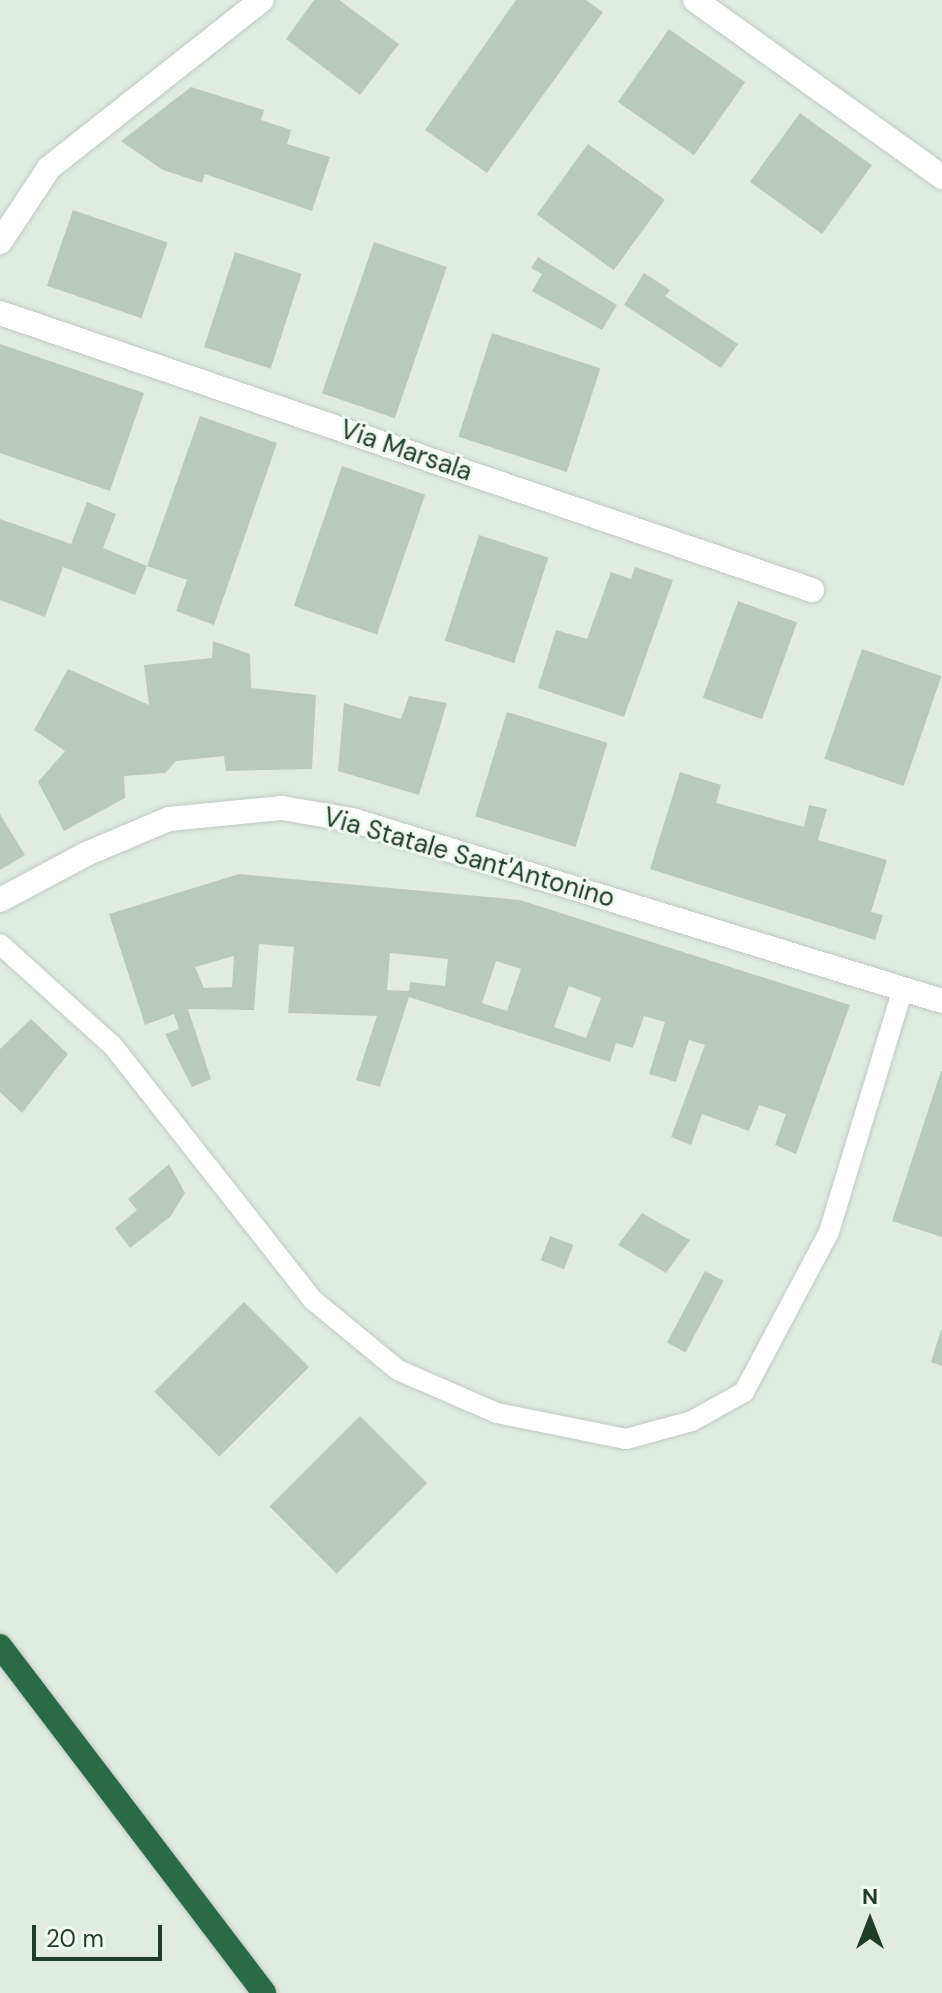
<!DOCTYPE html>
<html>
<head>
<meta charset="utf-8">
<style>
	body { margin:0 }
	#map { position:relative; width:942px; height:1993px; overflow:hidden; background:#e0ece2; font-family:"DM Sans",sans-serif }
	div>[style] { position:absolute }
	.building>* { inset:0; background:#b8cabc; transform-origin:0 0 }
	.roads { filter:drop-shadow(0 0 2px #c0c9c3) drop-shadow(0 0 2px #c0c9c3) }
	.service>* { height:20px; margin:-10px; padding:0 10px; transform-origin:10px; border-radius:10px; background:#fff }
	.minor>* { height:24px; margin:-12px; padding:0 12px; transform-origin:12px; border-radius:12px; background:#fff }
	.tertiary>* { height:24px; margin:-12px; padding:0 12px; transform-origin:12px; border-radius:12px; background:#fff }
	.motorway>* { height:24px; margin:-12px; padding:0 12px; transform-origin:12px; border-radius:12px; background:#296b44 }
	span { translate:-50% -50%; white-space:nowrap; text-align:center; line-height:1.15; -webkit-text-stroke:6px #f0f8f1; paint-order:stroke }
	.street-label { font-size:26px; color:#1f3d29 }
	.north { position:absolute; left:830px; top:1881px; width:80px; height:80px; -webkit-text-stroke:6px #f0f8f1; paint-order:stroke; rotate:0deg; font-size:22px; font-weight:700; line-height:32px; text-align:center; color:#1f3d29 }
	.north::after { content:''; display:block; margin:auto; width:28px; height:36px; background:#1f3d29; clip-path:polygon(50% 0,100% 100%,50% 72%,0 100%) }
	.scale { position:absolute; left:32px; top:1925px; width:130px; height:36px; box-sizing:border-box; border:4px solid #1f3d29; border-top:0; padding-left:10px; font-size:24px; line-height:28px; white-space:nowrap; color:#1f3d29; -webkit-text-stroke:6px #f0f8f1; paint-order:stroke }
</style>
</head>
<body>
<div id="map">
	<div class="building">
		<div style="clip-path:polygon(314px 0,339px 0,399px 44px,360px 95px,286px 39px)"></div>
		<div style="clip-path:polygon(516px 0,586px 0,603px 12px,487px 173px,425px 130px)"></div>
		<div style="left:669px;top:29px;width:93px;height:89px;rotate:35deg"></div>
		<div style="clip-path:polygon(191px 87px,264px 110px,261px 120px,291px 130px,287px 144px,330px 157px,312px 211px,205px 174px,202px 183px,163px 170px,121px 141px)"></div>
		<div style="left:800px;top:113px;width:89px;height:85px;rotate:36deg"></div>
		<div style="left:588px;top:144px;width:95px;height:87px;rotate:36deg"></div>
		<div style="left:73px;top:210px;width:100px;height:80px;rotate:19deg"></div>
		<div style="left:374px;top:242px;width:77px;height:160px;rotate:19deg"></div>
		<div style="left:235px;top:252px;width:70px;height:100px;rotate:18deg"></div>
		<div style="clip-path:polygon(538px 257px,617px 305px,602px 330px,532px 291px,542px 274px,531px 268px)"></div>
		<div style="clip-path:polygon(644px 273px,670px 290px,665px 296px,738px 344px,721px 368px,624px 305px)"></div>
		<div style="left:492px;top:333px;width:114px;height:109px;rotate:18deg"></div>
		<div style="clip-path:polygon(0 344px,144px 393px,110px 491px,0 453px)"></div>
		<div style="clip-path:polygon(200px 416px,277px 443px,214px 625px,176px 611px,187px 580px,147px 566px,135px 595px,63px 567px,45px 617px,0 600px,0 519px,71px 544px,87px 502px,116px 514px,103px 548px,147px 566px)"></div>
		<div style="left:342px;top:466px;width:88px;height:148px;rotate:19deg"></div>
		<div style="left:479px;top:535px;width:73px;height:111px;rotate:18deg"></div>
		<div style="clip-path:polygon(635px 567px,673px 580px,624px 717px,538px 688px,556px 630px,587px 639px,611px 572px,631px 579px)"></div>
		<div style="left:738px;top:601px;width:63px;height:103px;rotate:20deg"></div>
		<div style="clip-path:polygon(213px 641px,250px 654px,251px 688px,316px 695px,312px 769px,226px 771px,224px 756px,176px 761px,165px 773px,124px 776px,125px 798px,64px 831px,38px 782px,65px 751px,34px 730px,68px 669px,149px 705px,144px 665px,212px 658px)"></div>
		<div style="left:862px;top:649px;width:84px;height:116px;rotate:19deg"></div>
		<div style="clip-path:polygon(409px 696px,447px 703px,419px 795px,338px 771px,344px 703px,401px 719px)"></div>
		<div style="left:507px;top:712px;width:105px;height:109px;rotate:17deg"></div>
		<div style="clip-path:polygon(680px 772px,721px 785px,716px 803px,804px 827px,809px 805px,827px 809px,818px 840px,887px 860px,871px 912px,883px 915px,875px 940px,650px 869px)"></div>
		<div style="clip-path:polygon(0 814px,25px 855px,0 870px)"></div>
		<div style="clip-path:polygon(evenodd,239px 874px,520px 900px,850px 1005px,796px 1154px,775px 1145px,786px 1114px,759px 1105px,749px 1131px,702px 1114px,691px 1145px,671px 1137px,705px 1045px,689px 1040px,676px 1082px,649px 1074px,665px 1022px,644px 1016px,633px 1048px,616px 1043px,610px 1062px,409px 997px,380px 1087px,356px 1080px,377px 1016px,288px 1013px,294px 947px,259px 944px,254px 1010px,188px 1009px,211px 1079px,192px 1087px,165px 1034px,179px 1029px,174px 1014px,145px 1025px,109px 914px,239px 874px,390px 953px,448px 959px,445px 986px,410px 982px,409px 991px,387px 990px,390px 953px,239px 874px,234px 956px,232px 987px,204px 988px,195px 967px,234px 956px,239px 874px,496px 961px,521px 969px,507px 1011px,482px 1003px,496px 961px,239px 874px,569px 986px,601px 998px,586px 1038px,554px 1027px,569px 986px)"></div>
		<div style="clip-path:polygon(31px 1019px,68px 1054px,22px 1113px,0 1092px,0 1049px)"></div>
		<div style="clip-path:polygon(941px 1071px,942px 1071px,942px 1237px,892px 1221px)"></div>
		<div style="clip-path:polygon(169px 1164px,185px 1193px,170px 1217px,130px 1248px,115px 1228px,137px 1210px,128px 1199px)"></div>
		<div style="clip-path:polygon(642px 1213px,690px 1240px,666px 1273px,618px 1245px)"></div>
		<div style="left:550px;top:1236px;width:25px;height:26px;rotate:21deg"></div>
		<div style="left:705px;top:1271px;width:21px;height:81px;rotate:28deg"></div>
		<div style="left:244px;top:1302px;width:92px;height:127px;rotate:45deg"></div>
		<div style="clip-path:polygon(941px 1330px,942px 1330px,942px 1366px,931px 1362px)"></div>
		<div style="left:360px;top:1416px;width:95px;height:128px;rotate:45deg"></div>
	</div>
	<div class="roads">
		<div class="service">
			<div style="left:0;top:944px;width:152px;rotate:42.1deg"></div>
			<div style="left:113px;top:1046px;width:323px;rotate:51.8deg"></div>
			<div style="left:313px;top:1300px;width:110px;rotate:39.5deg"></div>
			<div style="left:398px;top:1370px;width:108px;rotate:23.5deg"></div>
			<div style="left:497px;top:1413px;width:132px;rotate:11.4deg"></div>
			<div style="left:626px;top:1439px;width:68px;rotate:-15.3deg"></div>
			<div style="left:692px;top:1421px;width:60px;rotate:-29.1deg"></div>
			<div style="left:744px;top:1392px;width:181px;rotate:-62deg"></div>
			<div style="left:829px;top:1232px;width:254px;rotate:-73.1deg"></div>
		</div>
		<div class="minor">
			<div style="left:695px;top:0;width:304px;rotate:35.6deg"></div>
			<div style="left:0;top:313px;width:858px;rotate:18.84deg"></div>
		</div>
		<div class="tertiary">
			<div style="left:0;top:242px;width:89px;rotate:-56.5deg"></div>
			<div style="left:49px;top:168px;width:271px;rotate:-38.3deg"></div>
			<div style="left:0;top:900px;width:98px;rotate:-28.1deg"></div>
			<div style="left:86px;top:854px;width:90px;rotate:-22.9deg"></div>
			<div style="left:169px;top:819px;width:114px;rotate:-5.6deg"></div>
			<div style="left:282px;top:808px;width:71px;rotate:9.7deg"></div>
			<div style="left:352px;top:820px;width:617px;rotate:17.05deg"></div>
		</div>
		<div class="motorway">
			<div style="left:0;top:1646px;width:436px;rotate:52.7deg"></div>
		</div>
	</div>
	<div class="street-label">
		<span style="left:406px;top:451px;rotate:19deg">Via Marsala</span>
		<span style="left:469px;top:858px;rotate:16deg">Via Statale Sant'Antonino</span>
	</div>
	<div class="north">N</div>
	<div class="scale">20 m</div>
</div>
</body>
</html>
